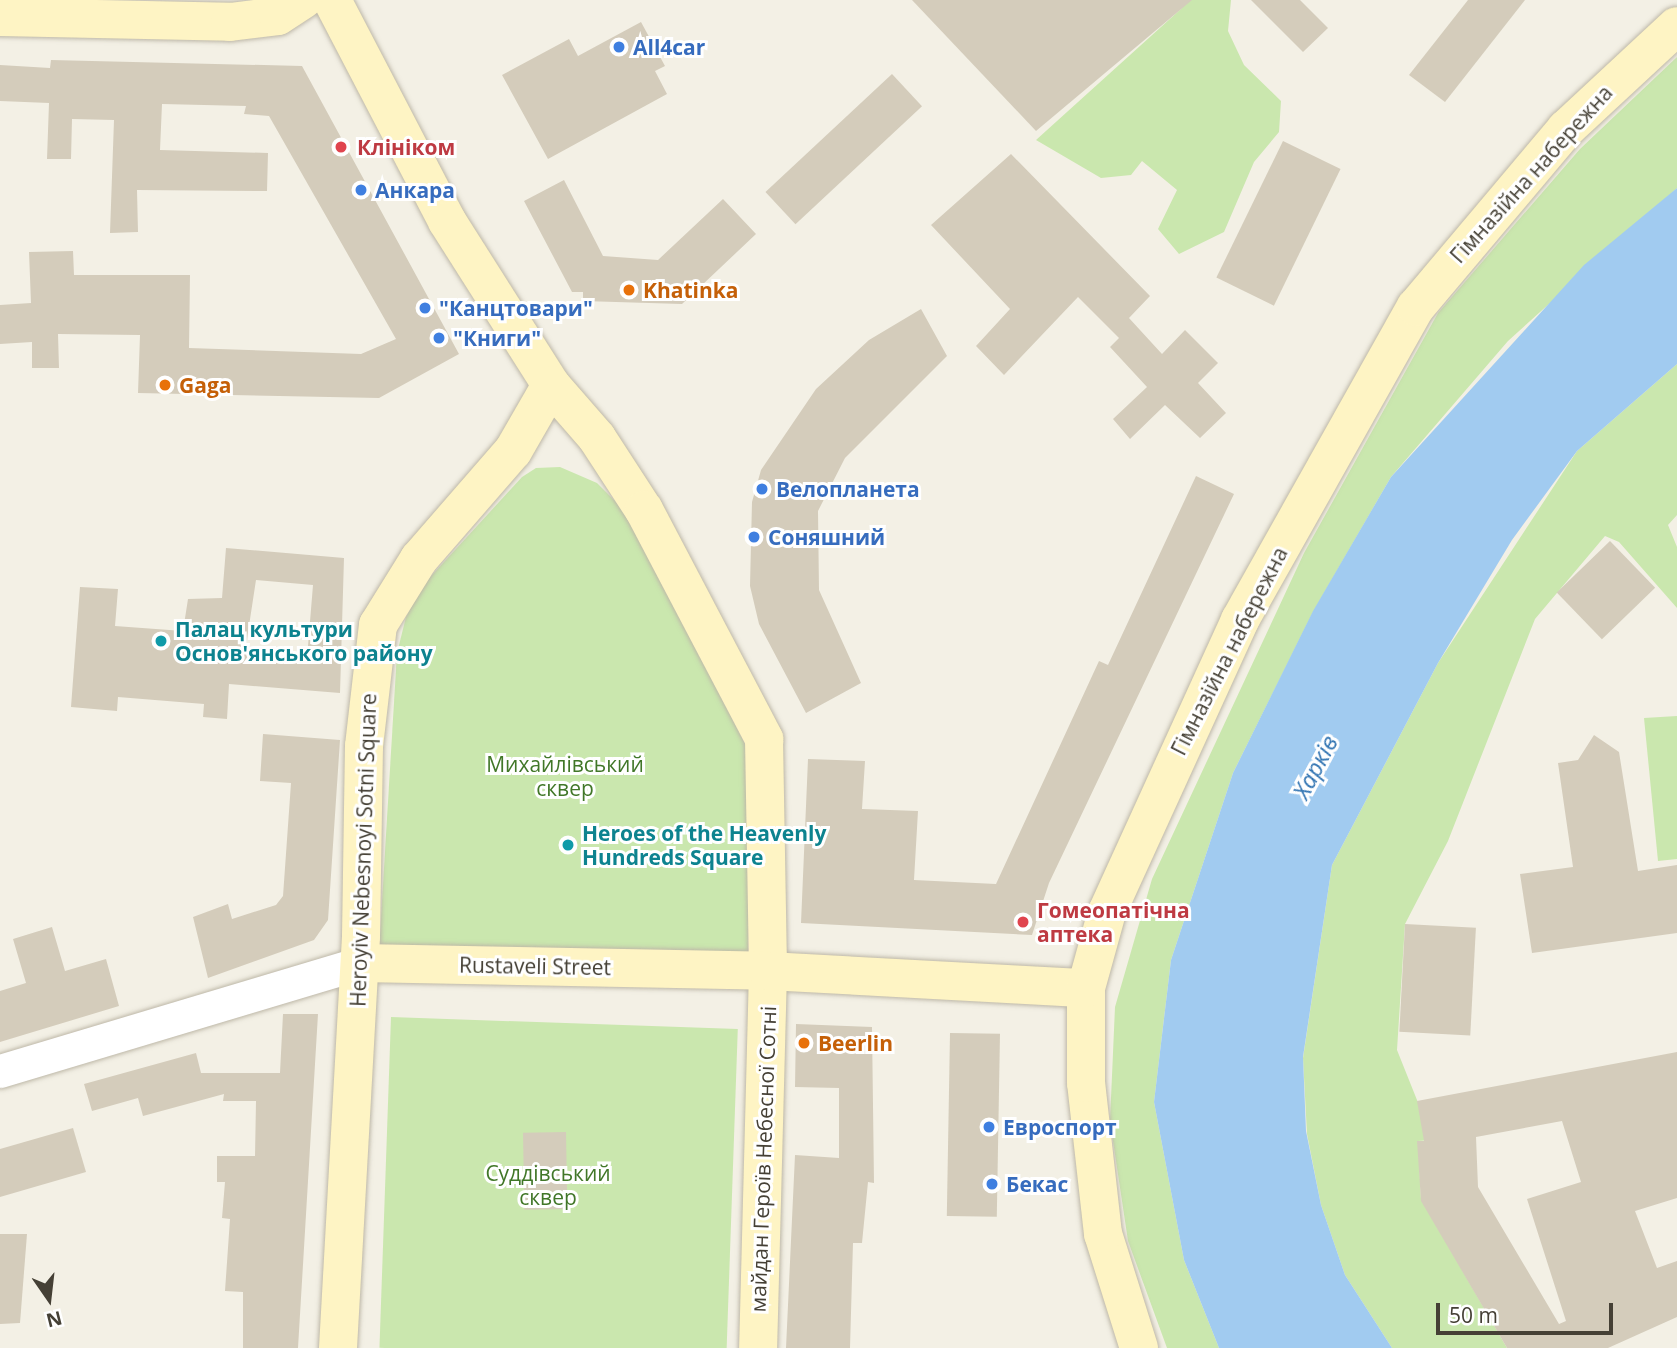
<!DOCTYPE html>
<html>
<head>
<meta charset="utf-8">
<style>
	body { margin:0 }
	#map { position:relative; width:1677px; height:1348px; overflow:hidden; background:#f3f0e5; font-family:"Open Sans",sans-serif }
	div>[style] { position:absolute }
	.green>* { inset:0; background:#cae7ae; transform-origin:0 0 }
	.water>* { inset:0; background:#a1cbf0 }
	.building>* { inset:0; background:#d4ccbb; transform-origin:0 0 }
	.roads { filter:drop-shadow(0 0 2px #beb8a8) drop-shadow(0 0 2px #beb8a8) }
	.tertiary>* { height:33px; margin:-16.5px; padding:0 16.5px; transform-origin:16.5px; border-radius:16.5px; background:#fff }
	.secondary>* { height:38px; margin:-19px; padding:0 19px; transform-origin:19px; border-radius:19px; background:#fef4c4 }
	.dots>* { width:19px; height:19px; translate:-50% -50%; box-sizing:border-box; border:4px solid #fff; border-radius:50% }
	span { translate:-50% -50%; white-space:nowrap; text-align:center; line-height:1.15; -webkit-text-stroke:6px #fff; paint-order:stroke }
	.shop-label { font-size:21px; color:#366cbe; font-weight:700 }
	.left { translate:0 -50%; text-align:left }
	.health-label { font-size:21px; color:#be3a42; font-weight:700 }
	.street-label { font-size:21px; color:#454035 }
	.food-label { font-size:21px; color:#c56008; font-weight:700 }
	.culture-label { font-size:21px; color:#0d838f; font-weight:700 }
	.park-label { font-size:21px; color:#417728 }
	.water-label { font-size:23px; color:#2e72b1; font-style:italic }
	.north { position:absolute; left:14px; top:1264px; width:70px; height:70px; -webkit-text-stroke:5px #fff; paint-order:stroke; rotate:166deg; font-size:19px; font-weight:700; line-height:28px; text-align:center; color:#454035 }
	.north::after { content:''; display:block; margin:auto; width:24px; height:32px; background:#454035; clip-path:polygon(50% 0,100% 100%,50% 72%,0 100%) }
	.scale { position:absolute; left:1436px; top:1303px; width:177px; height:32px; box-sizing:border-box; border:4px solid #454035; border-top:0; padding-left:9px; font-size:21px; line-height:24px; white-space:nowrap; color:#454035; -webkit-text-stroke:5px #fff; paint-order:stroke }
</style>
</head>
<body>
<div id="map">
	<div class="green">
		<div style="clip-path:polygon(1177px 0,1231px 0,1228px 31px,1244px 65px,1281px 101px,1279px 132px,1254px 162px,1224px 232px,1179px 254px,1158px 229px,1177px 190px,1142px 161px,1131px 175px,1101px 178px,1036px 140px,1182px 8px)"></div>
		<div style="clip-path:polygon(1677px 57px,1677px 188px,1508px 341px,1391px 477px,1313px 612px,1233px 773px,1171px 960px,1154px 1102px,1184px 1260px,1219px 1348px,1167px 1348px,1128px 1241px,1110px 1121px,1115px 1007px,1152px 879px,1304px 553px,1438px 313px,1580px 149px)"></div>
		<div style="clip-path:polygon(1677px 364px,1677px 515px,1668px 525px,1677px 547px,1677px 608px,1619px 542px,1605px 536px,1535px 619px,1448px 841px,1405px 924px,1397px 1050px,1433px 1140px,1418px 1141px,1421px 1199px,1507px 1348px,1392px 1348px,1345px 1275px,1321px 1205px,1307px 1134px,1303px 1058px,1332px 865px,1438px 663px,1577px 451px)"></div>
		<div style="clip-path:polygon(560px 467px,597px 483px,632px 518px,752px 758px,748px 954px,379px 951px,397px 653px,406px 617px,421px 587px,522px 477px,536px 468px)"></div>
		<div style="clip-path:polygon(1677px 716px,1677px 859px,1658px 861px,1644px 718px)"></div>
		<div style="left:391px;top:1017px;width:347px;height:331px;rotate:2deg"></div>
	</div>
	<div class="water">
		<div style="clip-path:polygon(1677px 188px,1677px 364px,1577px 451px,1512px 540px,1438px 663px,1332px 865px,1303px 1057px,1306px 1131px,1321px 1205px,1345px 1275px,1392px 1348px,1219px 1348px,1184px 1260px,1154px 1102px,1171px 960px,1233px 773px,1313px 611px,1391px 477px,1584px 265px)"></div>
	</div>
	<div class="building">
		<div style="clip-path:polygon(912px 0,1192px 0,1036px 131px)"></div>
		<div style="clip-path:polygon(1251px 0,1300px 0,1328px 28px,1303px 52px)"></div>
		<div style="clip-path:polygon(1468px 0,1525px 0,1445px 102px,1409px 75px)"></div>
		<div style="clip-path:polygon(641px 22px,665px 66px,655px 71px,667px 94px,548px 159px,502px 75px,569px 39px,578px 56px)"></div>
		<div style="clip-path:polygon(51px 60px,302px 66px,459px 354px,379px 398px,138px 393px,140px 335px,58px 334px,59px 368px,32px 368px,32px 342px,0 344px,0 305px,31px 303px,29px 252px,73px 251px,74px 275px,190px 275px,189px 348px,361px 354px,396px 339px,269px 116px,244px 114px,246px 106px,162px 104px,160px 150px,268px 153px,267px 191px,137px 190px,138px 232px,110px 233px,114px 120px,72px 119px,71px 159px,47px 159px,49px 103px,0 101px,0 65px,50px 68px)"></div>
		<div style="left:892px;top:74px;width:44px;height:173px;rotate:47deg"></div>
		<div style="left:1283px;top:141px;width:64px;height:152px;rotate:26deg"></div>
		<div style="clip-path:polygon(1011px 154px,1150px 296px,1129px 318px,1162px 354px,1185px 330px,1218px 363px,1198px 383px,1226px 413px,1200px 438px,1165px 405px,1130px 439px,1113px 419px,1147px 387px,1110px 347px,1119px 338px,1078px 297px,1004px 375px,976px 346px,1010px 309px,931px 225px)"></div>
		<div style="clip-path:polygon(564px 180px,603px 256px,658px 260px,723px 199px,756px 234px,682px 304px,583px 301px,583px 292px,572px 292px,524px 201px)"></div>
		<div style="clip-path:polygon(921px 309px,947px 356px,845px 458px,818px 511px,819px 590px,861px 683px,806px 713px,759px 624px,750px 586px,752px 502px,761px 470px,816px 389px,869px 340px)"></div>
		<div style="clip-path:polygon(1196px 476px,1234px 494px,1049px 883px,1032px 935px,801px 923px,808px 759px,865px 761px,862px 809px,918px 811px,914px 880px,996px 884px,1099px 661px,1108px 665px)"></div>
		<div style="left:1610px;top:541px;width:65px;height:74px;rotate:46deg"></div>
		<div style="clip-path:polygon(evenodd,226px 548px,344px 558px,340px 693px,229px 684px,227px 719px,203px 717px,204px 704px,118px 697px,117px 711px,71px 707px,80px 587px,118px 589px,115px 626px,183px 631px,188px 599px,222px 598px,226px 548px,256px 580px,313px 585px,307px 658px,245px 652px,256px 580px)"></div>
		<div style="clip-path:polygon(263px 734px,340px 740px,328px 920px,314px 940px,208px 978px,193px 917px,228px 904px,232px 919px,276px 905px,283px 896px,291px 783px,260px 781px)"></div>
		<div style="clip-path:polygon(1594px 735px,1619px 752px,1638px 871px,1677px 865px,1677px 933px,1532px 953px,1520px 874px,1573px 867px,1558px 763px,1578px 760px)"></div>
		<div style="left:1405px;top:924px;width:71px;height:108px;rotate:3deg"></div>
		<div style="clip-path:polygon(52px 927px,65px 971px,106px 959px,119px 1006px,0 1042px,0 991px,26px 983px,13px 939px)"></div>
		<div style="clip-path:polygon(283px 1014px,318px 1014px,298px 1348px,243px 1348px,243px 1292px,225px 1291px,230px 1219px,222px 1218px,225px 1182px,217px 1182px,217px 1156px,255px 1156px,256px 1101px,223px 1101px,224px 1094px,143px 1116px,138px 1098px,92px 1111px,84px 1084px,196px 1053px,201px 1073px,280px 1073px)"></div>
		<div style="clip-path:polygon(796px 1024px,872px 1027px,874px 1183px,868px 1182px,862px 1243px,853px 1243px,850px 1348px,786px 1348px,795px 1155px,839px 1158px,839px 1088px,795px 1087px)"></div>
		<div style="left:950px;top:1033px;width:50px;height:183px;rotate:1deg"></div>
		<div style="clip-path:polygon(evenodd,1677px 1052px,1677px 1198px,1635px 1211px,1657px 1268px,1677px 1261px,1677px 1317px,1608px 1348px,1507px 1348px,1421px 1201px,1417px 1141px,1424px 1141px,1417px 1101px,1677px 1052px,1562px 1121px,1581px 1182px,1527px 1199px,1566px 1321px,1559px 1324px,1478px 1187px,1476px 1137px,1562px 1121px)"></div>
		<div style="clip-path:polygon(73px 1128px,86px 1172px,0 1197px,0 1149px)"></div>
		<div style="left:566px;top:1132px;width:77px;height:43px;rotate:89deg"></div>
		<div style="clip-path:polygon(0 1234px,27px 1234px,20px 1323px,0 1324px)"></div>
	</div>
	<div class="roads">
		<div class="tertiary">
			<div style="left:0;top:1071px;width:376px;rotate:-16.7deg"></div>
		</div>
		<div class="secondary">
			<div style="left:332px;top:0;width:249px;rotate:62.5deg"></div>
			<div style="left:447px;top:221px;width:194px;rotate:57.6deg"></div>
			<div style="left:551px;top:385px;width:70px;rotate:49deg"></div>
			<div style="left:597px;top:438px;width:86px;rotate:56.9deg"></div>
			<div style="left:644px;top:510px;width:259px;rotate:62.3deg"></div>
			<div style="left:764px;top:739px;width:232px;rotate:89deg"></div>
			<div style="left:768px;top:971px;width:377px;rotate:91.5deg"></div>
			<div style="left:0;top:17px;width:230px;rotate:1.2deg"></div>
			<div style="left:230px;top:22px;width:48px;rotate:-7.1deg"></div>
			<div style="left:278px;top:16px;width:30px;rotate:-33deg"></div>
			<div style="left:360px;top:963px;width:408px;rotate:1.1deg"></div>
			<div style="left:768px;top:971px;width:318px;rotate:3.1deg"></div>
			<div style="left:338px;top:1348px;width:413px;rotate:-86.8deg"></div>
			<div style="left:361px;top:936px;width:190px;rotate:-89.1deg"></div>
			<div style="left:364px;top:746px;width:122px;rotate:-83.4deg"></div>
			<div style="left:378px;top:625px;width:78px;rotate:-58.2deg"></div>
			<div style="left:419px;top:559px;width:143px;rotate:-49deg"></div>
			<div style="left:513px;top:451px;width:76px;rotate:-60.1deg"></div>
			<div style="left:1139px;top:1348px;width:120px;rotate:-107.5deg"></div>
			<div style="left:1103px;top:1234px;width:152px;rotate:-96.4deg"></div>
			<div style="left:1086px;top:1083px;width:95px;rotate:-90deg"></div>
			<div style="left:1086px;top:988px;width:79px;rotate:-74.6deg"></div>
			<div style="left:1107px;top:912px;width:321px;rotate:-65.5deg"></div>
			<div style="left:1240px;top:620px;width:359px;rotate:-60.7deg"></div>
			<div style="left:1416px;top:307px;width:233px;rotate:-49.9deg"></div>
			<div style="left:1566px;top:129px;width:151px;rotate:-42.9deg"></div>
		</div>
	</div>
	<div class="dots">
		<div style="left:619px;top:47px;background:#3f7fe0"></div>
		<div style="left:341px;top:147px;background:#e0444e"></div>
		<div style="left:361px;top:190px;background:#3f7fe0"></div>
		<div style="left:629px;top:290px;background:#e8710a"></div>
		<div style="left:425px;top:308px;background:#3f7fe0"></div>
		<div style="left:439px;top:338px;background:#3f7fe0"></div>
		<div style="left:165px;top:385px;background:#e8710a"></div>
		<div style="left:762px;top:489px;background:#3f7fe0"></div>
		<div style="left:754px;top:537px;background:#3f7fe0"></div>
		<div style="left:161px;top:641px;background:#0f9aa8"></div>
		<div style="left:568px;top:845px;background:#0f9aa8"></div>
		<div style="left:1023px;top:922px;background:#e0444e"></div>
		<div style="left:804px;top:1043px;background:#e8710a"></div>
		<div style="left:989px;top:1127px;background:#3f7fe0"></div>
		<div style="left:992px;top:1184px;background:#3f7fe0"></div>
	</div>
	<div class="shop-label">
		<span class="left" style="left:633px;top:47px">All4car</span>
		<span class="left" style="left:375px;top:190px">Анкара</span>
		<span class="left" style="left:439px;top:308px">"Канцтовари"</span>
		<span class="left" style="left:453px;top:338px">"Книги"</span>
		<span class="left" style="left:776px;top:489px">Велопланета</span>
		<span class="left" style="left:768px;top:537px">Соняшний</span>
		<span class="left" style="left:1003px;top:1127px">Евроспорт</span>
		<span class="left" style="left:1006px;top:1184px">Бекас</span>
	</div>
	<div class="health-label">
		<span class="left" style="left:357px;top:147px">Клініком</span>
		<span class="left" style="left:1037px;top:922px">Гомеопатічна<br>аптека</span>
	</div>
	<div class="street-label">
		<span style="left:1531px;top:174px;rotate:-48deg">Гімназійна набережна</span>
		<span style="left:1229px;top:651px;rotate:-63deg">Гімназійна набережна</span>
		<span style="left:363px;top:850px;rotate:-88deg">Heroyiv Nebesnoyi Sotni Square</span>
		<span style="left:535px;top:966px;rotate:1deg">Rustaveli Street</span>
		<span style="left:763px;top:1159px;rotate:-88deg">майдан Героїв Небесної Сотні</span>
	</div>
	<div class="food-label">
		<span class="left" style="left:643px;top:290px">Khatinka</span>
		<span class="left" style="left:179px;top:385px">Gaga</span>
		<span class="left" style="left:818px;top:1043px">Beеrlin</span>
	</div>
	<div class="culture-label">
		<span class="left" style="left:175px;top:641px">Палац культури<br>Основ'янського району</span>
		<span class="left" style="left:582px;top:845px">Heroes of the Heavenly<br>Hundreds Square</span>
	</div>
	<div class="park-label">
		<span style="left:565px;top:776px">Михайлівський<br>сквер</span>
		<span style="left:548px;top:1185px">Суддівський<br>сквер</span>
	</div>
	<div class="water-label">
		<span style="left:1315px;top:767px;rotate:-62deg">Харків</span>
	</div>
	<div class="north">N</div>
	<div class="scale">50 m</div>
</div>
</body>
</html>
